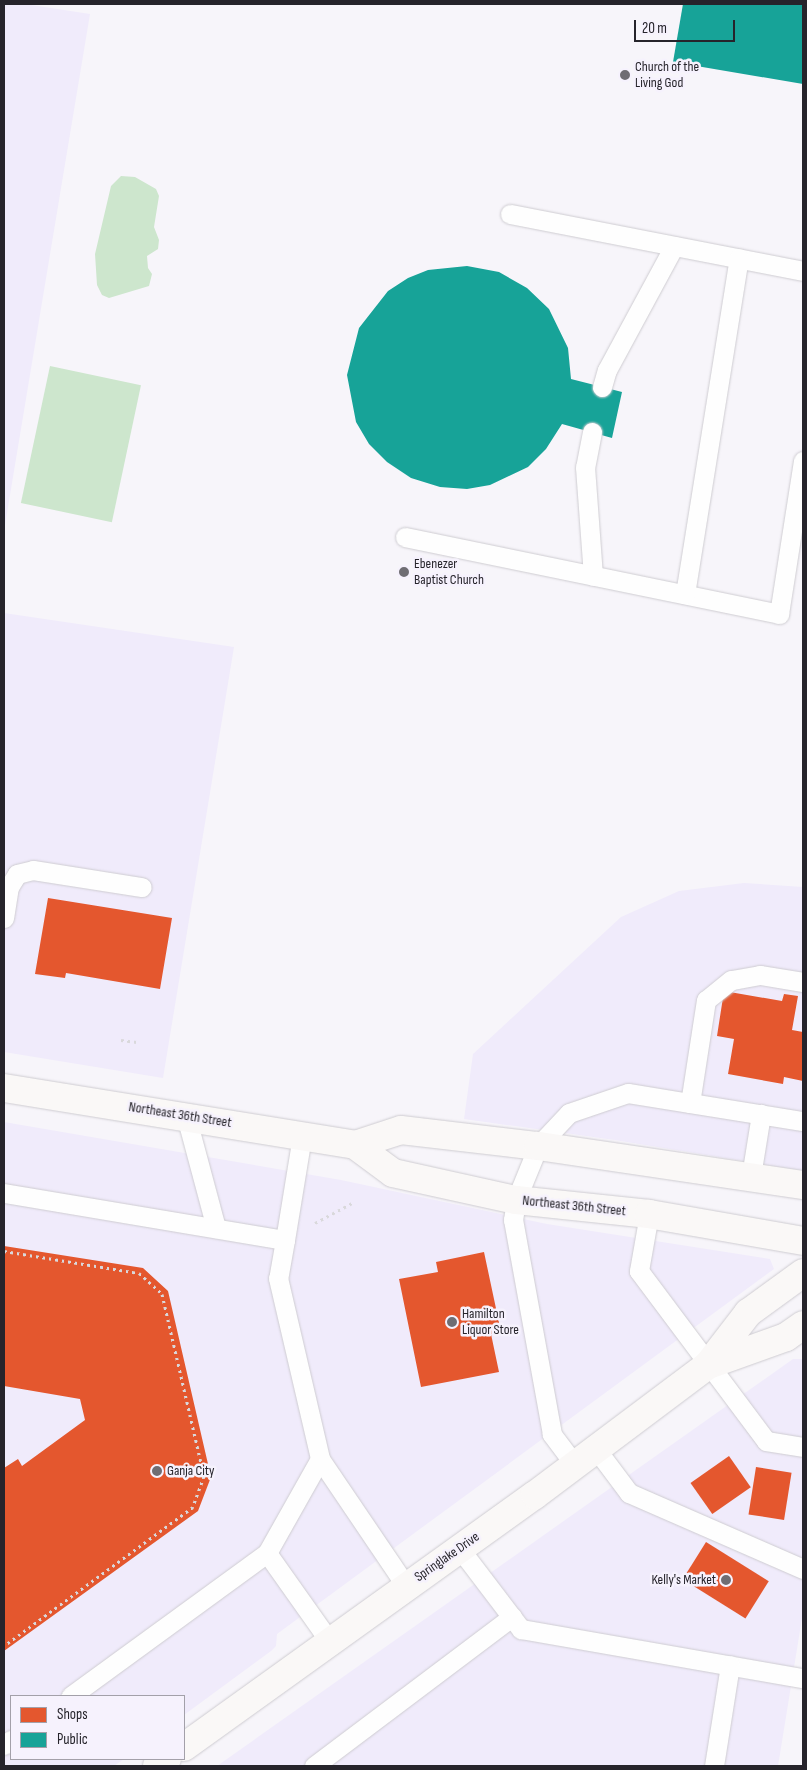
<!DOCTYPE html>
<html>
<head>
<meta charset="utf-8">
<style>
	body { margin:0 }
	#map { position:relative; width:807px; height:1770px; overflow:hidden; background:#f7f5fa; font-family:"Sofia Sans Condensed",sans-serif }
	div>[style] { position:absolute }
	.built>* { inset:0; background:#f0ebfb }
	.green>* { inset:0; background:#cde6cd; transform-origin:0 0 }
	.shops>* { inset:0; background:#e4572e; transform-origin:0 0 }
	.public>* { inset:0; background:#17a398 }
	.path>* { height:3px; margin-top:-1.5px; transform-origin:0; background:repeating-linear-gradient(90deg,#d9d8db 0 2.5px,transparent 0 6.5px) }
	.roads { filter:drop-shadow(0 0 1px #ceccd1) drop-shadow(0 0 1px #ceccd1) }
	.lane>* { height:19px; margin:-9.5px; padding:0 9.5px; transform-origin:9.5px; border-radius:9.5px; background:#fefefe }
	.secondary>* { height:28px; margin:-14px; padding:0 14px; transform-origin:14px; border-radius:14px; background:#faf8f7 }
	.dots>* { width:14px; height:14px; translate:-50% -50%; box-sizing:border-box; border:2px solid #f6f2fd; border-radius:50% }
	span { translate:-50% -50%; white-space:nowrap; text-align:center; line-height:1.15; -webkit-text-stroke:5px #f6f2fd; paint-order:stroke }
	.poi-label { font-size:14px; color:#26242b }
	.left { translate:0 -50%; text-align:left }
	.right { translate:-100% -50%; text-align:right }
	.street-label { font-size:14px; color:#26242b }
	.frame { position:absolute; inset:0; border:5px solid #26242b; pointer-events:none }
	.legend { position:absolute; left:10px; top:1695px; width:175px; height:65px; box-sizing:border-box; background:#f6f2fd; border:1px solid #a3a0a9; margin:0; padding:6px 9px; list-style:none; font-size:15px; color:#26242b }
	.legend li { display:flex; align-items:center; gap:10px; height:25px }
	.legend b { width:25px; border:1px solid #a3a0a9 }
	.scale { position:absolute; left:634px; top:20px; width:101px; height:22px; box-sizing:border-box; border:2px solid #26242b; border-top:0; padding-left:6px; font-size:15px; line-height:18px; white-space:nowrap; color:#26242b; -webkit-text-stroke:4px #f6f2fd; paint-order:stroke }
</style>
</head>
<body>
<div id="map">
	<div class="built">
		<div style="clip-path:polygon(4px 4px,25px 4px,90px 14px,4px 531px)"></div>
		<div style="clip-path:polygon(4px 613px,234px 647px,163px 1078px,4px 1052px)"></div>
		<div style="clip-path:polygon(744px 883px,803px 887px,803px 1171px,615px 1140px,464px 1119px,473px 1054px,621px 917px,679px 891px)"></div>
		<div style="clip-path:polygon(4px 1122px,341px 1180px,547px 1224px,770px 1259px,774px 1269px,277px 1634px,276px 1646px,271px 1651px,184px 1715px,184px 1696px,11px 1696px,11px 1759px,124px 1759px,114px 1766px,4px 1766px)"></div>
		<div style="clip-path:polygon(793px 1359px,803px 1359px,803px 1612px,778px 1766px,217px 1766px)"></div>
	</div>
	<div class="green">
		<div style="clip-path:polygon(121px 176px,135px 177px,156px 189px,159px 196px,154px 227px,159px 240px,158px 249px,147px 256px,148px 268px,152px 274px,149px 286px,109px 298px,102px 295px,97px 285px,95px 254px,111px 186px)"></div>
		<div style="left:50px;top:366px;width:93px;height:140px;rotate:12deg"></div>
	</div>
	<div class="shops">
		<div style="clip-path:polygon(48px 898px,172px 918px,160px 989px,66px 973px,65px 978px,35px 974px)"></div>
		<div style="clip-path:polygon(724px 991px,782px 1001px,784px 994px,798px 996px,792px 1030px,803px 1032px,803px 1081px,784px 1077px,783px 1084px,728px 1074px,734px 1039px,717px 1036px)"></div>
		<div style="clip-path:polygon(4px 1246px,143px 1268px,168px 1291px,211px 1477px,198px 1511px,4px 1651px,4px 1468px,18px 1459px,22px 1466px,85px 1420px,80px 1399px,4px 1386px)"></div>
		<div style="clip-path:polygon(484px 1252px,501px 1332px,491px 1334px,499px 1372px,421px 1387px,399px 1279px,438px 1272px,436px 1262px)"></div>
		<div style="left:729px;top:1456px;width:38px;height:47px;rotate:55deg"></div>
		<div style="left:756px;top:1467px;width:36px;height:48px;rotate:9deg"></div>
		<div style="left:706px;top:1542px;width:74px;height:44px;rotate:32deg"></div>
	</div>
	<div class="public">
		<div style="clip-path:polygon(683px 4px,803px 4px,803px 84px,673px 62px)"></div>
		<div style="clip-path:polygon(467px 266px,499px 272px,527px 288px,549px 309px,568px 348px,571px 379px,622px 392px,612px 438px,562px 424px,546px 449px,528px 467px,490px 485px,467px 489px,440px 487px,411px 478px,387px 462px,369px 444px,356px 422px,347px 375px,359px 328px,388px 291px,408px 278px,428px 270px)"></div>
	</div>
	<div class="path">
		<div style="left:121px;top:1040px;width:16px;rotate:7deg"></div>
		<div style="left:315px;top:1223px;width:44px;rotate:-28.3deg"></div>
		<div style="left:4px;top:1251px;width:137px;rotate:9.3deg"></div>
		<div style="left:139px;top:1273px;width:31px;rotate:42deg"></div>
		<div style="left:162px;top:1294px;width:187px;rotate:77deg"></div>
		<div style="left:204px;top:1476px;width:33px;rotate:110deg"></div>
		<div style="left:193px;top:1507px;width:235px;rotate:143.7deg"></div>
	</div>
	<div class="roads">
		<div class="lane">
			<div style="left:510px;top:214px;width:298px;rotate:11deg"></div>
			<div style="left:602px;top:387px;width:18px;rotate:-74deg"></div>
			<div style="left:607px;top:370px;width:141px;rotate:-61.6deg"></div>
			<div style="left:592px;top:432px;width:36px;rotate:101deg"></div>
			<div style="left:585px;top:467px;width:109px;rotate:85.8deg"></div>
			<div style="left:405px;top:537px;width:382px;rotate:11.6deg"></div>
			<div style="left:779px;top:614px;width:155px;rotate:-81.1deg"></div>
			<div style="left:685px;top:594px;width:340px;rotate:-80.9deg"></div>
			<div style="left:4px;top:918px;width:31px;rotate:-81deg"></div>
			<div style="left:9px;top:887px;width:15px;rotate:-58deg"></div>
			<div style="left:17px;top:874px;width:16px;rotate:-14deg"></div>
			<div style="left:33px;top:870px;width:110px;rotate:8.9deg"></div>
			<div style="left:803px;top:982px;width:44px;rotate:-170.8deg"></div>
			<div style="left:760px;top:975px;width:29px;rotate:170deg"></div>
			<div style="left:731px;top:980px;width:32px;rotate:141deg"></div>
			<div style="left:706px;top:1000px;width:104px;rotate:98.8deg"></div>
			<div style="left:690px;top:1103px;width:114px;rotate:9.1deg"></div>
			<div style="left:186px;top:1116px;width:116px;rotate:75deg"></div>
			<div style="left:751px;top:1176px;width:63px;rotate:-80.8deg"></div>
			<div style="left:4px;top:1193px;width:285px;rotate:9.5deg"></div>
			<div style="left:285px;top:1240px;width:39px;rotate:100deg"></div>
			<div style="left:278px;top:1278px;width:186px;rotate:76.9deg"></div>
			<div style="left:320px;top:1459px;width:108px;rotate:119.4deg"></div>
			<div style="left:267px;top:1553px;width:243px;rotate:143.9deg"></div>
			<div style="left:649px;top:1214px;width:58px;rotate:100deg"></div>
			<div style="left:639px;top:1271px;width:212px;rotate:53.2deg"></div>
			<div style="left:766px;top:1441px;width:37px;rotate:9deg"></div>
			<div style="left:285px;top:1240px;width:105px;rotate:-80.7deg"></div>
			<div style="left:596px;top:1449px;width:55px;rotate:53.1deg"></div>
			<div style="left:629px;top:1493px;width:190px;rotate:23.6deg"></div>
			<div style="left:320px;top:1459px;width:153px;rotate:55.9deg"></div>
			<div style="left:575px;top:1465px;width:39px;rotate:-127deg"></div>
			<div style="left:552px;top:1434px;width:218px;rotate:-100.3deg"></div>
			<div style="left:513px;top:1220px;width:20px;rotate:-81deg"></div>
			<div style="left:516px;top:1200px;width:58px;rotate:-67.8deg"></div>
			<div style="left:538px;top:1146px;width:45px;rotate:-46.8deg"></div>
			<div style="left:569px;top:1113px;width:62px;rotate:-18.7deg"></div>
			<div style="left:628px;top:1093px;width:63px;rotate:9.2deg"></div>
			<div style="left:460px;top:1549px;width:101px;rotate:52.7deg"></div>
			<div style="left:521px;top:1629px;width:286px;rotate:9.9deg"></div>
			<div style="left:267px;top:1553px;width:109px;rotate:54.7deg"></div>
			<div style="left:4px;top:1745px;width:9px;rotate:-36deg"></div>
			<div style="left:314px;top:1766px;width:248px;rotate:-37deg"></div>
			<div style="left:714px;top:1766px;width:102px;rotate:-81deg"></div>
		</div>
		<div class="secondary">
			<div style="left:4px;top:1088px;width:356px;rotate:9.2deg"></div>
			<div style="left:355px;top:1145px;width:48px;rotate:-18.1deg"></div>
			<div style="left:401px;top:1130px;width:138px;rotate:6.7deg"></div>
			<div style="left:538px;top:1146px;width:268px;rotate:8.4deg"></div>
			<div style="left:355px;top:1145px;width:47px;rotate:36.4deg"></div>
			<div style="left:393px;top:1173px;width:126px;rotate:12.4deg"></div>
			<div style="left:516px;top:1200px;width:134px;rotate:6deg"></div>
			<div style="left:649px;top:1214px;width:156px;rotate:9.9deg"></div>
			<div style="left:708px;top:1365px;width:83px;rotate:-19.7deg"></div>
			<div style="left:786px;top:1337px;width:21px;rotate:-35deg"></div>
			<div style="left:184px;top:1747px;width:432px;rotate:-35.7deg"></div>
			<div style="left:535px;top:1495px;width:216px;rotate:-36.9deg"></div>
			<div style="left:708px;top:1365px;width:66px;rotate:-52.4deg"></div>
			<div style="left:748px;top:1313px;width:68px;rotate:-36deg"></div>
			<div style="left:157px;top:1766px;width:12px;rotate:-35deg"></div>
		</div>
	</div>
	<div class="dots">
		<div style="left:625px;top:75px;background:#6f6d73"></div>
		<div style="left:404px;top:572px;background:#6f6d73"></div>
		<div style="left:452px;top:1322px;background:#6f6d73"></div>
		<div style="left:157px;top:1471px;background:#6f6d73"></div>
		<div style="left:726px;top:1580px;background:#6f6d73"></div>
	</div>
	<div class="poi-label">
		<span class="left" style="left:635px;top:75px">Church of the<br>Living God</span>
		<span class="left" style="left:414px;top:572px">Ebenezer<br>Baptist Church</span>
		<span class="left" style="left:462px;top:1322px">Hamilton<br>Liquor Store</span>
		<span class="left" style="left:167px;top:1471px">Ganja City</span>
		<span class="right" style="left:716px;top:1580px">Kelly's Market</span>
	</div>
	<div class="street-label">
		<span style="left:180px;top:1115px;rotate:9deg">Northeast 36th Street</span>
		<span style="left:574px;top:1206px;rotate:6deg">Northeast 36th Street</span>
		<span style="left:447px;top:1557px;rotate:-35deg">Springlake Drive</span>
	</div>
	<div class="frame"></div>
	<ul class="legend">
	<li><b style="height:14px;background:#e4572e"></b>Shops</li>
	<li><b style="height:14px;background:#17a398"></b>Public</li>
	</ul>
	<div class="scale">20 m</div>
</div>
</body>
</html>
